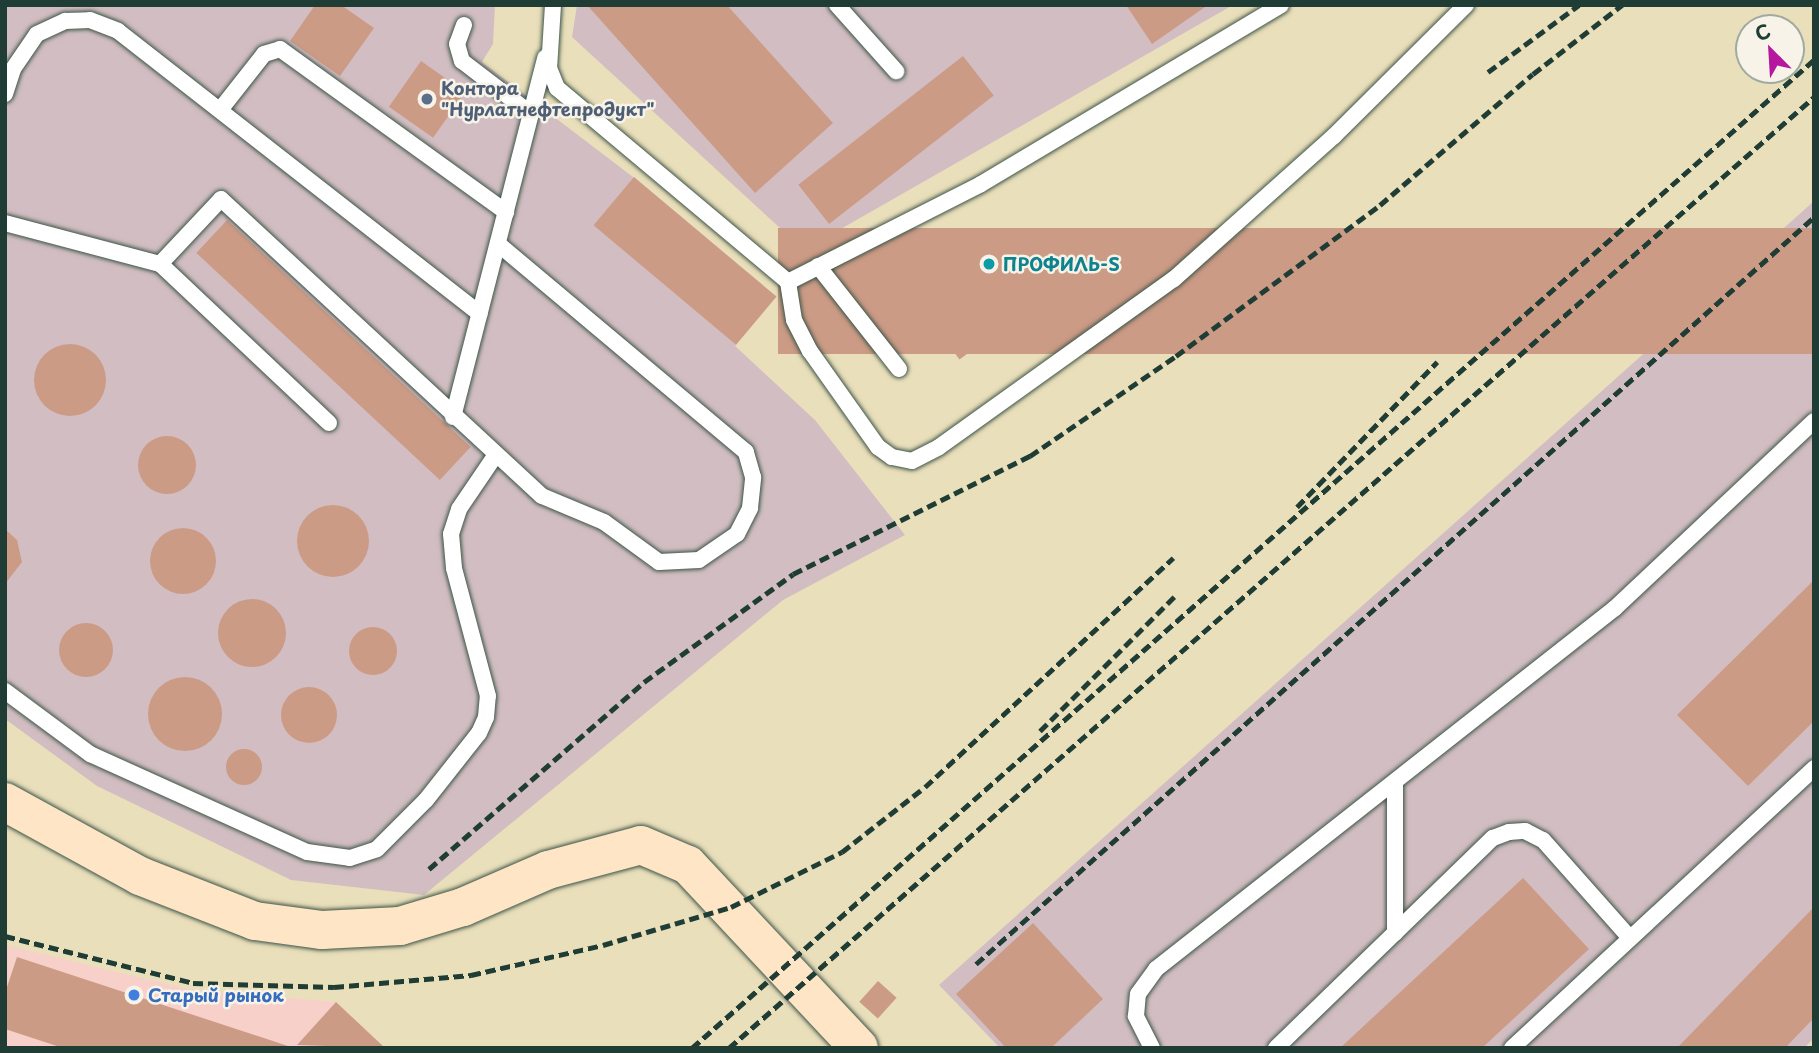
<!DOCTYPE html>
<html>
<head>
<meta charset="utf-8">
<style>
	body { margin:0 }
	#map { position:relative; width:1819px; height:1053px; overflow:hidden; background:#eadfbb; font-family:"Playpen Sans",sans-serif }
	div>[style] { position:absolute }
	.built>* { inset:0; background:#f7d0ca }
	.industrial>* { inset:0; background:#d2bec2 }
	.building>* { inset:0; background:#cc9b86; transform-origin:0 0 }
	.round { border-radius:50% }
	.roads { filter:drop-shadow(0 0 2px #3d5548) drop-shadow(0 0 2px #3d5548) }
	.lane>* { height:16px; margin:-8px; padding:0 8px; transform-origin:8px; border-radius:8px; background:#fff }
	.secondary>* { height:38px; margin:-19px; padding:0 19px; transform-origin:19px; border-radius:19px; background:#fde5c5 }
	.rail>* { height:5px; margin-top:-2.5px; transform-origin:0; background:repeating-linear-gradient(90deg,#1f3d34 0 10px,transparent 0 15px) }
	.dots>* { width:19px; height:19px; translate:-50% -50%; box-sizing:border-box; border:4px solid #f7f3e8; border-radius:50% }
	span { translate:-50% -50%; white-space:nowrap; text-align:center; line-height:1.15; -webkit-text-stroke:5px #f7f3e8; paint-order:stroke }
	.service-label { font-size:18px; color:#4e5e75; font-weight:700 }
	.left { translate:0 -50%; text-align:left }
	.culture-label { font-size:18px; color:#0d838f; font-weight:700 }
	.shop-label { font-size:18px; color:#366cbe; font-weight:700 }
	.frame { position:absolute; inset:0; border:7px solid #1f3d34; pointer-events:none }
	.north { position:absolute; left:1735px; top:14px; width:70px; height:70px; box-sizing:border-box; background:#f7f3e8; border:2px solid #a1aaa0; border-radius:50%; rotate:336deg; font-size:19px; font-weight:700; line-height:28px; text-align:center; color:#1f3d34 }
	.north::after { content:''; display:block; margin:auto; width:24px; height:32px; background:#b5179e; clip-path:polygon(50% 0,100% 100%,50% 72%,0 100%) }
</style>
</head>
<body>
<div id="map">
	<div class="built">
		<div style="clip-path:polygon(5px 945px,188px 989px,336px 1002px,385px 1048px,5px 1048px)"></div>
	</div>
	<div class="industrial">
		<div style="clip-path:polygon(5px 5px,495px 5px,493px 44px,482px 62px,633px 177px,776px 297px,735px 346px,815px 420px,905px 535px,783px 600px,424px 895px,291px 880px,97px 786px,5px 719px)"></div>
		<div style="clip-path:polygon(577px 5px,1233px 5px,804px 250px,572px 37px)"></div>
		<div style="clip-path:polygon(1814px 201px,1814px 1038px,1804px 1048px,1000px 1048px,939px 985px)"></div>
	</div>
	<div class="building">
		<div style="clip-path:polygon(315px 5px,341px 5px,374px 28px,340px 76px,290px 41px)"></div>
		<div style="clip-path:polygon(587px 5px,727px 5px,833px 123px,755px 193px)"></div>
		<div style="clip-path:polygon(1126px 5px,1208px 5px,1152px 44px)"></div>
		<div style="left:963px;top:56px;width:50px;height:209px;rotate:52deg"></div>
		<div style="left:421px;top:61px;width:54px;height:56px;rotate:35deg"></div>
		<div style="left:634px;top:177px;width:186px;height:63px;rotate:40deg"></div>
		<div style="left:227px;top:220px;width:333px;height:45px;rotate:43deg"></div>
		<div style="left:1814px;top:228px;width:126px;height:1036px;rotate:90deg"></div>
		<div style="left:999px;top:232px;width:80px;height:107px;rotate:54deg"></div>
		<div class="round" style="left:34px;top:344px;width:72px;height:72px"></div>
		<div class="round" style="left:138px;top:436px;width:58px;height:58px"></div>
		<div class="round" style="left:297px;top:505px;width:72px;height:72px"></div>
		<div class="round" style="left:150px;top:528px;width:66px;height:66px"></div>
		<div style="clip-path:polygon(5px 529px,17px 540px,22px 562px,5px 584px)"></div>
		<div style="clip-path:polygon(1814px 580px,1814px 721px,1748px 786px,1677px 715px)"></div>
		<div class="round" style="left:218px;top:599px;width:68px;height:68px"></div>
		<div class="round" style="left:59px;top:623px;width:54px;height:54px"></div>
		<div class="round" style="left:349px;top:627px;width:48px;height:48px"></div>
		<div class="round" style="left:148px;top:677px;width:74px;height:74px"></div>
		<div class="round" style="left:281px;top:687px;width:56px;height:56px"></div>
		<div class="round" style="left:226px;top:749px;width:36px;height:36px"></div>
		<div style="clip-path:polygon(1523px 878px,1589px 949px,1482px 1048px,1340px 1048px)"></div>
		<div style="clip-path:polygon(1814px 907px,1814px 1018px,1785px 1048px,1677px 1048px)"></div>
		<div style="clip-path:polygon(1033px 923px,1103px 999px,1051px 1048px,1006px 1048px,956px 994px)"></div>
		<div style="clip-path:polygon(17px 957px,291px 1047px,291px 1048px,63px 1048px,5px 1029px,5px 993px)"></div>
		<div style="left:878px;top:981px;width:25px;height:28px;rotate:42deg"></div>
		<div style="clip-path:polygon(336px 1002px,385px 1048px,297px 1045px)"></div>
	</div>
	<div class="roads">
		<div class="lane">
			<div style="left:553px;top:5px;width:63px;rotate:93.6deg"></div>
			<div style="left:549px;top:68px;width:22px;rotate:68deg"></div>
			<div style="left:557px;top:88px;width:302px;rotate:40deg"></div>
			<div style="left:788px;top:282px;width:38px;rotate:81deg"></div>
			<div style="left:794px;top:320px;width:35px;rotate:63deg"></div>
			<div style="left:810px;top:351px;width:118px;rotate:54.7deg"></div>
			<div style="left:878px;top:447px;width:17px;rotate:36deg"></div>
			<div style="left:892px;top:457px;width:20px;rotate:11deg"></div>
			<div style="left:912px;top:461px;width:30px;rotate:-27deg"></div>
			<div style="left:939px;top:447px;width:289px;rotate:-35.6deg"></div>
			<div style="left:1174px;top:279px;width:215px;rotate:-41.8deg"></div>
			<div style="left:1334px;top:136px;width:186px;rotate:-44.8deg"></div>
			<div style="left:837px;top:5px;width:89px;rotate:48.2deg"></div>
			<div style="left:464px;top:25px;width:20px;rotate:110deg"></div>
			<div style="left:457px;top:44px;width:18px;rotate:74deg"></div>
			<div style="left:462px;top:61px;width:87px;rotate:37.5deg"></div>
			<div style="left:5px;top:94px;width:26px;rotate:-72deg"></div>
			<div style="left:13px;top:69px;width:42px;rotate:-55.6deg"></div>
			<div style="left:37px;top:34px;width:31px;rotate:-25deg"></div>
			<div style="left:65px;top:21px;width:25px;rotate:-2deg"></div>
			<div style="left:90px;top:20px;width:30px;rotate:21deg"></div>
			<div style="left:118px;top:31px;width:459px;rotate:38deg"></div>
			<div style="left:220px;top:110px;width:71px;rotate:-51.8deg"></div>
			<div style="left:264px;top:54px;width:17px;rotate:-17deg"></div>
			<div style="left:280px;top:49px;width:279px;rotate:35.8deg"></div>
			<div style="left:5px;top:223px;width:160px;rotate:14.8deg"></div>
			<div style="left:818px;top:266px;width:131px;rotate:51.8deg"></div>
			<div style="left:788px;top:282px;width:216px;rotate:-26.9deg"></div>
			<div style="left:981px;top:184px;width:349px;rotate:-30.8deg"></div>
			<div style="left:453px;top:417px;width:371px;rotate:-75.6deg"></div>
			<div style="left:329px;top:423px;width:232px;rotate:-136.7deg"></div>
			<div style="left:160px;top:264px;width:89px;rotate:-46.8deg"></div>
			<div style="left:221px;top:199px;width:437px;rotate:42.8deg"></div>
			<div style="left:542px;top:496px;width:67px;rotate:22.8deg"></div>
			<div style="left:604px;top:522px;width:68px;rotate:36deg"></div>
			<div style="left:659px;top:562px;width:40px;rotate:-2.9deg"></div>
			<div style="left:699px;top:560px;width:46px;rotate:-34.4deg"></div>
			<div style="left:737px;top:534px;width:29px;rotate:-63deg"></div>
			<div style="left:750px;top:508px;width:31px;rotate:-84deg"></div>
			<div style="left:753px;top:477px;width:26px;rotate:-106deg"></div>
			<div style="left:746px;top:452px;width:324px;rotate:-140deg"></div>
			<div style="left:5px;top:691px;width:106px;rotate:36.5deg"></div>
			<div style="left:90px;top:754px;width:238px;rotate:24.3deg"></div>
			<div style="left:307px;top:852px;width:43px;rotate:7.9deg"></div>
			<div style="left:350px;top:858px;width:28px;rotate:-18deg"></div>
			<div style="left:377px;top:849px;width:69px;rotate:-45deg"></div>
			<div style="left:426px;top:800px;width:85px;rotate:-51.7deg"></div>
			<div style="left:479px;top:733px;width:17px;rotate:-66deg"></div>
			<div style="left:486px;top:717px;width:21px;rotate:-85deg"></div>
			<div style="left:488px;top:696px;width:132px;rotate:-104.9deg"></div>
			<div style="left:454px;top:568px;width:34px;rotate:-95deg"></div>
			<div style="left:451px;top:534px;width:26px;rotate:-72deg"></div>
			<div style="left:459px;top:509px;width:64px;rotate:-55.8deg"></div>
			<div style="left:1395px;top:933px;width:150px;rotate:-90deg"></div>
			<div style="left:1152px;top:1048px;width:36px;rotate:-117deg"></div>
			<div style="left:1136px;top:1016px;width:22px;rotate:-85deg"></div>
			<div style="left:1138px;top:994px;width:31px;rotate:-54deg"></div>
			<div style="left:1156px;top:969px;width:584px;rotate:-38.18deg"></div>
			<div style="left:1615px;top:608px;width:273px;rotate:-43.2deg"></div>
			<div style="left:1276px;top:1048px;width:302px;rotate:-44.1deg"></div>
			<div style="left:1493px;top:838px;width:17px;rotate:-21deg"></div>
			<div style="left:1509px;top:832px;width:16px;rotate:-4deg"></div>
			<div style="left:1525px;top:831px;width:20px;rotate:27deg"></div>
			<div style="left:1543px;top:840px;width:131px;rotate:48.4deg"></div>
			<div style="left:1512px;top:1048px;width:412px;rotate:-42.8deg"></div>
		</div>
		<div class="secondary">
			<div style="left:5px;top:802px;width:154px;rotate:28.7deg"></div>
			<div style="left:140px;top:876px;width:123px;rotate:21.4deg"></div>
			<div style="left:255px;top:921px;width:68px;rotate:7.7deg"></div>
			<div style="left:322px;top:930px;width:78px;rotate:-2.9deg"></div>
			<div style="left:400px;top:926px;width:66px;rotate:-16.8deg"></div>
			<div style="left:463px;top:907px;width:93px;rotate:-23.5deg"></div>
			<div style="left:548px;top:870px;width:96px;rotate:-15deg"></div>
			<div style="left:641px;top:845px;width:51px;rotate:23.1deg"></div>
			<div style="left:688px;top:865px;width:250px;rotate:46.9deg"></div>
		</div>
	</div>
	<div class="rail">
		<div style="left:1488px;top:72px;width:113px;rotate:-36.4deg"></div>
		<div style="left:1297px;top:507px;width:202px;rotate:-46deg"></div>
		<div style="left:1040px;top:731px;width:192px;rotate:-45deg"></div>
		<div style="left:429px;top:869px;width:285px;rotate:-41deg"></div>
		<div style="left:644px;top:682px;width:184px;rotate:-35.9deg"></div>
		<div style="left:793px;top:574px;width:265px;rotate:-26.5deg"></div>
		<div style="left:1030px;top:456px;width:177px;rotate:-34.4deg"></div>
		<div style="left:1176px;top:356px;width:254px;rotate:-36.5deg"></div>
		<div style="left:1380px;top:205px;width:201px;rotate:-40.6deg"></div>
		<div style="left:1533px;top:74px;width:113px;rotate:-37.8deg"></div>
		<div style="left:5px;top:936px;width:194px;rotate:14deg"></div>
		<div style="left:193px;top:983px;width:141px;rotate:1.6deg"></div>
		<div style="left:334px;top:987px;width:138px;rotate:-5deg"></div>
		<div style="left:471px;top:975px;width:135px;rotate:-12.8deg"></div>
		<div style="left:603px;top:945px;width:134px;rotate:-16.5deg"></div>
		<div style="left:731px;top:907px;width:124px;rotate:-26.4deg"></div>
		<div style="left:842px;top:852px;width:105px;rotate:-38.1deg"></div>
		<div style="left:925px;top:787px;width:338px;rotate:-42.7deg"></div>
		<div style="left:976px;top:964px;width:1123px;rotate:-41.71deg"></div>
		<div style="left:692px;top:1048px;width:1495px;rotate:-41.37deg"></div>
		<div style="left:729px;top:1048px;width:1443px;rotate:-41.23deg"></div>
	</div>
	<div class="dots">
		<div style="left:427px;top:99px;background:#5c6f8a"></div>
		<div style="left:989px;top:264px;background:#0f9aa8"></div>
		<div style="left:134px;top:995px;background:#3f7fe0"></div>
	</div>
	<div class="service-label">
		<span class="left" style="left:441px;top:99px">Контора<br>"Нурлатнефтепродукт"</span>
	</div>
	<div class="culture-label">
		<span class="left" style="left:1003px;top:264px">ПРОФИЛЬ-S</span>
	</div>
	<div class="shop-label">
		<span class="left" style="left:148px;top:995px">Старый рынок</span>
	</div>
	<div class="frame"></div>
	<div class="north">С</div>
</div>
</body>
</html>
